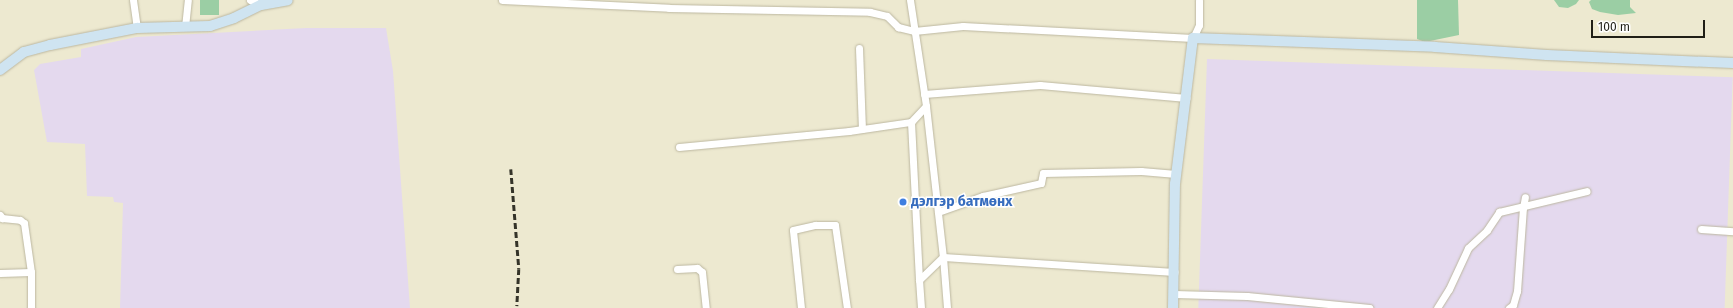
<!DOCTYPE html>
<html>
<head>
<meta charset="utf-8">
<style>
	body { margin:0 }
	#map { position:relative; width:1733px; height:308px; overflow:hidden; background:#ede9d0; font-family:"Fira Sans",sans-serif }
	div>[style] { position:absolute }
	.industrial>* { inset:0; background:#e4d9ee; transform-origin:0 0 }
	.green>* { inset:0; background:#9bcea4; transform-origin:0 0 }
	.roads { filter:drop-shadow(0 0 1px #bcb7a0) drop-shadow(0 0 1px #bcb7a0) }
	.street>* { height:7px; margin:-3.5px; padding:0 3.5px; transform-origin:3.5px; border-radius:3.5px; background:#fff }
	.secondary>* { height:10px; margin:-5px; padding:0 5px; transform-origin:5px; border-radius:5px; background:#cfe4f1 }
	.rail>* { height:2.5px; margin-top:-1.25px; transform-origin:0; background:repeating-linear-gradient(90deg,#353429 0 6px,transparent 0 9px) }
	.dots>* { width:11px; height:11px; translate:-50% -50%; box-sizing:border-box; border:2px solid #fff; border-radius:50% }
	span { translate:-50% -50%; white-space:nowrap; text-align:center; line-height:1.15; -webkit-text-stroke:3px #fff; paint-order:stroke }
	.shop-label { font-size:14px; color:#366cbe; font-weight:700 }
	.left { translate:0 -50%; text-align:left }
	.scale { position:absolute; left:1591px; top:20px; width:114px; height:18px; box-sizing:border-box; border:2px solid #201f16; border-top:0; padding-left:5px; font-size:12px; line-height:14px; white-space:nowrap; color:#201f16; -webkit-text-stroke:3px #fff; paint-order:stroke }
</style>
</head>
<body>
<div id="map">
	<div class="industrial">
		<div style="clip-path:polygon(306px 28px,386px 28px,393px 71px,410px 308px,120px 308px,123px 203px,114px 202px,113px 197px,87px 196px,85px 144px,47px 142px,34px 70px,40px 64px,81px 57px,81px 49px,136px 37px)"></div>
		<div style="left:1207px;top:59px;width:526px;height:250px;rotate:2deg"></div>
	</div>
	<div class="green">
		<div style="left:200px;top:0;width:19px;height:15px"></div>
		<div style="clip-path:polygon(1417px 0,1458px 0,1459px 35px,1425px 42px,1417px 39px)"></div>
		<div style="clip-path:polygon(1554px 0,1579px 0,1576px 4px,1568px 8px,1559px 7px)"></div>
		<div style="clip-path:polygon(1591px 0,1630px 0,1630px 7px,1636px 13px,1618px 15px,1600px 12px,1592px 9px,1589px 2px)"></div>
	</div>
	<div class="roads">
		<div class="street">
			<div style="left:133px;top:0;width:28px;rotate:82deg"></div>
			<div style="left:250px;top:0;width:12px;rotate:24deg"></div>
			<div style="left:502px;top:0;width:167px;rotate:2.7deg"></div>
			<div style="left:669px;top:8px;width:201px;rotate:1.1deg"></div>
			<div style="left:870px;top:12px;width:17px;rotate:13deg"></div>
			<div style="left:887px;top:16px;width:16px;rotate:45deg"></div>
			<div style="left:898px;top:27px;width:16px;rotate:14deg"></div>
			<div style="left:914px;top:31px;width:49px;rotate:-5.8deg"></div>
			<div style="left:963px;top:26px;width:230px;rotate:3deg"></div>
			<div style="left:1193px;top:38px;width:14px;rotate:-65deg"></div>
			<div style="left:1199px;top:25px;width:25px;rotate:-90deg"></div>
			<div style="left:910px;top:0;width:107px;rotate:81.4deg"></div>
			<div style="left:926px;top:106px;width:152px;rotate:83.6deg"></div>
			<div style="left:943px;top:257px;width:51px;rotate:85.5deg"></div>
			<div style="left:185px;top:27px;width:27px;rotate:-84deg"></div>
			<div style="left:859px;top:48px;width:81px;rotate:87.9deg"></div>
			<div style="left:924px;top:94px;width:116px;rotate:-4.4deg"></div>
			<div style="left:1040px;top:85px;width:147px;rotate:5.1deg"></div>
			<div style="left:911px;top:122px;width:158px;rotate:87.1deg"></div>
			<div style="left:679px;top:147px;width:171px;rotate:-5.4deg"></div>
			<div style="left:849px;top:131px;width:63px;rotate:-8.3deg"></div>
			<div style="left:911px;top:122px;width:22px;rotate:-47deg"></div>
			<div style="left:938px;top:212px;width:48px;rotate:-19.6deg"></div>
			<div style="left:983px;top:196px;width:59px;rotate:-12.6deg"></div>
			<div style="left:1041px;top:183px;width:10px;rotate:-79deg"></div>
			<div style="left:1043px;top:173px;width:98px;rotate:-1.2deg"></div>
			<div style="left:1141px;top:171px;width:35px;rotate:5deg"></div>
			<div style="left:0;top:215px;width:4px;rotate:56deg"></div>
			<div style="left:2px;top:218px;width:18px;rotate:6deg"></div>
			<div style="left:20px;top:220px;width:5px;rotate:37deg"></div>
			<div style="left:24px;top:223px;width:49px;rotate:81.9deg"></div>
			<div style="left:31px;top:272px;width:36px;rotate:90deg"></div>
			<div style="left:1701px;top:229px;width:32px;rotate:4deg"></div>
			<div style="left:677px;top:269px;width:20px;rotate:-3deg"></div>
			<div style="left:697px;top:268px;width:6px;rotate:39deg"></div>
			<div style="left:702px;top:272px;width:36px;rotate:84deg"></div>
			<div style="left:0;top:273px;width:31px;rotate:-2deg"></div>
			<div style="left:1174px;top:294px;width:73px;rotate:1.6deg"></div>
			<div style="left:1247px;top:296px;width:123px;rotate:5.6deg"></div>
			<div style="left:801px;top:308px;width:78px;rotate:-95.9deg"></div>
			<div style="left:793px;top:230px;width:23px;rotate:-13deg"></div>
			<div style="left:815px;top:225px;width:20px"></div>
			<div style="left:835px;top:225px;width:84px;rotate:81.8deg"></div>
			<div style="left:921px;top:308px;width:28px;rotate:-94deg"></div>
			<div style="left:919px;top:280px;width:33px;rotate:-44deg"></div>
			<div style="left:943px;top:257px;width:232px;rotate:3.7deg"></div>
			<div style="left:1437px;top:308px;width:22px;rotate:-58deg"></div>
			<div style="left:1449px;top:289px;width:45px;rotate:-65.1deg"></div>
			<div style="left:1468px;top:248px;width:26px;rotate:-43deg"></div>
			<div style="left:1487px;top:230px;width:22px;rotate:-56deg"></div>
			<div style="left:1499px;top:212px;width:90px;rotate:-13.4deg"></div>
			<div style="left:1509px;top:308px;width:5px;rotate:-37deg"></div>
			<div style="left:1513px;top:305px;width:15px;rotate:-74deg"></div>
			<div style="left:1517px;top:291px;width:83px;rotate:-85.9deg"></div>
			<div style="left:1523px;top:208px;width:11px;rotate:-80deg"></div>
		</div>
		<div class="secondary">
			<div style="left:0;top:70px;width:30px;rotate:-37deg"></div>
			<div style="left:24px;top:52px;width:27px;rotate:-15deg"></div>
			<div style="left:50px;top:45px;width:89px;rotate:-11.1deg"></div>
			<div style="left:137px;top:28px;width:73px;rotate:-1.6deg"></div>
			<div style="left:210px;top:26px;width:25px;rotate:-18deg"></div>
			<div style="left:234px;top:18px;width:30px;rotate:-26deg"></div>
			<div style="left:261px;top:5px;width:27px;rotate:-10deg"></div>
			<div style="left:1173px;top:308px;width:124px;rotate:-89.1deg"></div>
			<div style="left:1175px;top:184px;width:147px;rotate:-83deg"></div>
			<div style="left:1193px;top:38px;width:242px;rotate:2.1deg"></div>
			<div style="left:1435px;top:47px;width:112px;rotate:4.1deg"></div>
			<div style="left:1547px;top:55px;width:186px;rotate:2.5deg"></div>
		</div>
	</div>
	<div class="rail">
		<div style="left:511px;top:169px;width:100px;rotate:85.4deg"></div>
		<div style="left:519px;top:269px;width:37px;rotate:93deg"></div>
	</div>
	<div class="dots">
		<div style="left:903px;top:202px;background:#3f7fe0"></div>
	</div>
	<div class="shop-label">
		<span class="left" style="left:911px;top:202px">дэлгэр батмөнх</span>
	</div>
	<div class="scale">100 m</div>
</div>
</body>
</html>
